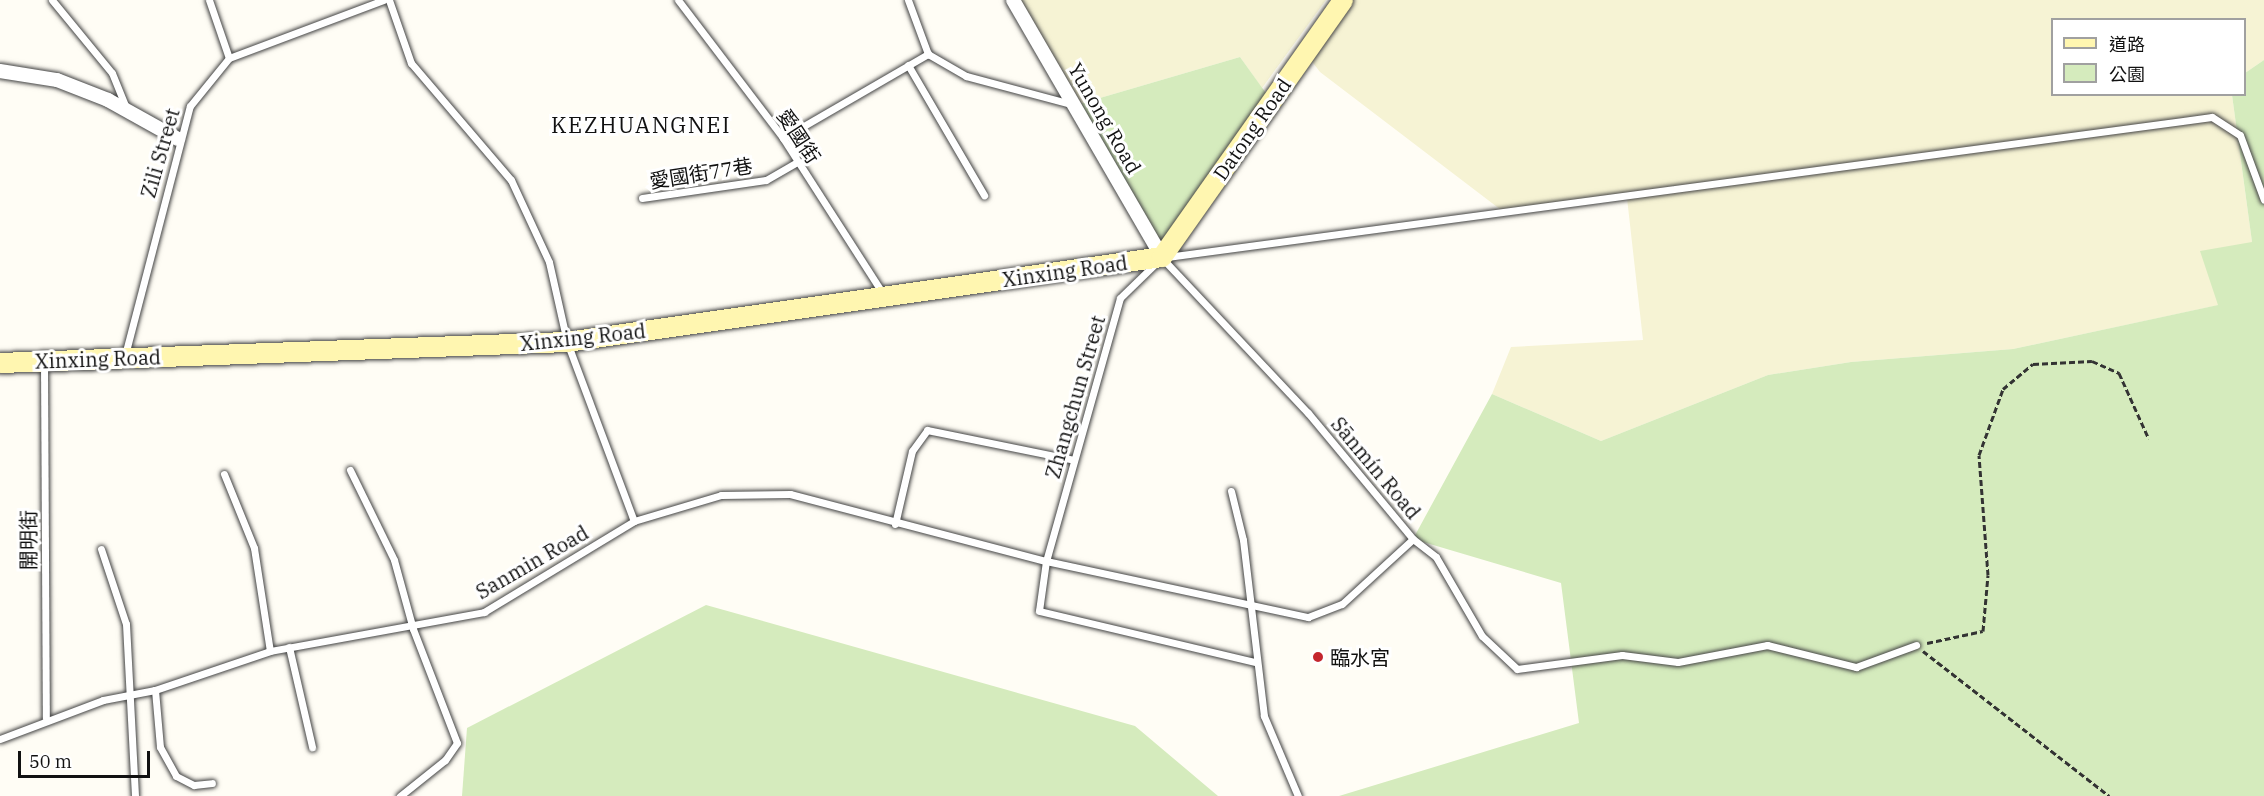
<!DOCTYPE html>
<html>
<head>
<meta charset="utf-8">
<style>
	body { margin:0 }
	#map { position:relative; width:2264px; height:796px; overflow:hidden; background:#fffdf5; font-family:"IBM Plex Serif","Noto Sans TC",serif }
	div>[style] { position:absolute }
	.farmland>* { inset:0; background:#f6f3d4 }
	.green>* { inset:0; background:#d5ebbd }
	.path>* { height:3px; margin-top:-1.5px; transform-origin:0; background:repeating-linear-gradient(90deg,#333 0 6px,transparent 0 9px) }
	.roads { filter:drop-shadow(0 0 2px #444) drop-shadow(0 0 2px #444) }
	.lane>* { height:7px; margin:-3.5px; padding:0 3.5px; transform-origin:3.5px; border-radius:3.5px; background:#fff }
	.street>* { height:14px; margin:-7px; padding:0 7px; transform-origin:7px; border-radius:7px; background:#fff }
	.secondary>* { height:20px; margin:-10px; padding:0 10px; transform-origin:10px; border-radius:10px; background:#fff6b0 }
	.dots>* { width:16px; height:16px; translate:-50% -50%; box-sizing:border-box; border:3px solid #fff; border-radius:50% }
	span { translate:-50% -50%; white-space:nowrap; text-align:center; line-height:1.15; -webkit-text-stroke:6px #fff; paint-order:stroke }
	.street-label { font-size:20px; color:#111 }
	.poi-label { font-size:20px; color:#111 }
	.left { translate:0 -50%; text-align:left }
	.quarter-label { font-size:22px; color:#111; letter-spacing:1.5px }
	.legend { position:absolute; left:2051px; top:18px; width:195px; height:78px; box-sizing:border-box; background:#fff; border:2px solid #a0a0a0; margin:0; padding:8px 10px; list-style:none; font-size:18px; color:#111 }
	.legend li { display:flex; align-items:center; gap:12px; height:30px }
	.legend b { width:30px; border:2px solid #a0a0a0 }
	.scale { position:absolute; left:18px; top:751px; width:132px; height:27px; box-sizing:border-box; border:3px solid #111; border-top:0; padding-left:8px; font-size:18px; line-height:21px; white-space:nowrap; color:#111; -webkit-text-stroke:4px #fff; paint-order:stroke }
</style>
</head>
<body>
<div id="map">
	<div class="farmland">
		<div style="clip-path:polygon(1016px 0,1326px 0,1262px 88px,1240px 57px,1076px 105px)"></div>
		<div style="clip-path:polygon(1353px 0,2264px 0,2264px 60px,2245px 73px,2244px 20px,2052px 20px,2052px 94px,2232px 95px,2252px 242px,2219px 305px,2013px 349px,1851px 362px,1768px 375px,1601px 441px,1492px 394px,1511px 347px,1643px 340px,1627px 198px,1505px 213px,1320px 72px,1310px 59px)"></div>
	</div>
	<div class="green">
		<div style="clip-path:polygon(1240px 57px,1273px 103px,1163px 251px,1076px 105px)"></div>
		<div style="clip-path:polygon(2264px 60px,2264px 796px,1339px 796px,1579px 723px,1561px 583px,1413px 539px,1492px 394px,1601px 441px,1768px 375px,1851px 362px,2013px 349px,2218px 305px,2200px 251px,2252px 242px,2232px 95px,2244px 94px,2245px 73px)"></div>
		<div style="clip-path:polygon(706px 605px,1135px 726px,1218px 796px,462px 796px,467px 728px)"></div>
	</div>
	<div class="path">
		<div style="left:1927px;top:643px;width:57px;rotate:-12.1deg"></div>
		<div style="left:1983px;top:631px;width:56px;rotate:-84.9deg"></div>
		<div style="left:1988px;top:575px;width:120px;rotate:-94.3deg"></div>
		<div style="left:1979px;top:455px;width:70px;rotate:-70deg"></div>
		<div style="left:2003px;top:389px;width:39px;rotate:-40deg"></div>
		<div style="left:2033px;top:364px;width:59px;rotate:-2.9deg"></div>
		<div style="left:2092px;top:361px;width:30px;rotate:24deg"></div>
		<div style="left:2119px;top:373px;width:72px;rotate:65.6deg"></div>
		<div style="left:1923px;top:651px;width:236px;rotate:37.9deg"></div>
	</div>
	<div class="roads">
		<div class="lane">
			<div style="left:52px;top:0;width:94px;rotate:50.6deg"></div>
			<div style="left:112px;top:73px;width:38px;rotate:68deg"></div>
			<div style="left:209px;top:0;width:61px;rotate:71deg"></div>
			<div style="left:389px;top:0;width:67px;rotate:70.8deg"></div>
			<div style="left:411px;top:63px;width:154px;rotate:49.5deg"></div>
			<div style="left:511px;top:180px;width:90px;rotate:65.1deg"></div>
			<div style="left:549px;top:262px;width:82px;rotate:77.3deg"></div>
			<div style="left:567px;top:342px;width:191px;rotate:69.5deg"></div>
			<div style="left:678px;top:0;width:173px;rotate:52.7deg"></div>
			<div style="left:783px;top:138px;width:185px;rotate:57.3deg"></div>
			<div style="left:908px;top:0;width:58px;rotate:69.7deg"></div>
			<div style="left:928px;top:54px;width:44px;rotate:30.1deg"></div>
			<div style="left:966px;top:76px;width:112px;rotate:15deg"></div>
			<div style="left:908px;top:65px;width:151px;rotate:59.7deg"></div>
			<div style="left:783px;top:138px;width:168px;rotate:-30.1deg"></div>
			<div style="left:642px;top:198px;width:125px;rotate:-8.3deg"></div>
			<div style="left:766px;top:180px;width:36px;rotate:-30deg"></div>
			<div style="left:1167px;top:257px;width:1054px;rotate:-7.63deg"></div>
			<div style="left:2212px;top:117px;width:33px;rotate:33deg"></div>
			<div style="left:2240px;top:135px;width:69px;rotate:69.7deg"></div>
			<div style="left:1156px;top:263px;width:50px;rotate:135.8deg"></div>
			<div style="left:1120px;top:298px;width:273px;rotate:105.7deg"></div>
			<div style="left:1046px;top:561px;width:50px;rotate:98deg"></div>
			<div style="left:1039px;top:611px;width:222px;rotate:13.3deg"></div>
			<div style="left:125px;top:355px;width:257px;rotate:-75.4deg"></div>
			<div style="left:190px;top:106px;width:62px;rotate:-50.9deg"></div>
			<div style="left:229px;top:58px;width:165px;rotate:-20.6deg"></div>
			<div style="left:44px;top:363px;width:355px;rotate:89.7deg"></div>
			<div style="left:350px;top:470px;width:100px;rotate:63.9deg"></div>
			<div style="left:394px;top:560px;width:72px;rotate:74.6deg"></div>
			<div style="left:413px;top:629px;width:122px;rotate:68.9deg"></div>
			<div style="left:457px;top:743px;width:21px;rotate:125deg"></div>
			<div style="left:445px;top:760px;width:58px;rotate:141.3deg"></div>
			<div style="left:224px;top:474px;width:80px;rotate:67.9deg"></div>
			<div style="left:254px;top:548px;width:104px;rotate:81.2deg"></div>
			<div style="left:1231px;top:491px;width:50px;rotate:76.2deg"></div>
			<div style="left:1243px;top:540px;width:177px;rotate:83.2deg"></div>
			<div style="left:1264px;top:716px;width:87px;rotate:67deg"></div>
			<div style="left:895px;top:524px;width:75px;rotate:-76.9deg"></div>
			<div style="left:912px;top:451px;width:26px;rotate:-54deg"></div>
			<div style="left:927px;top:430px;width:150px;rotate:11.5deg"></div>
			<div style="left:1413px;top:539px;width:29px;rotate:38deg"></div>
			<div style="left:1436px;top:557px;width:91px;rotate:59.8deg"></div>
			<div style="left:1482px;top:636px;width:48px;rotate:43.3deg"></div>
			<div style="left:1517px;top:669px;width:106px;rotate:-7.6deg"></div>
			<div style="left:1622px;top:655px;width:56px;rotate:7.1deg"></div>
			<div style="left:1678px;top:662px;width:91px;rotate:-10.8deg"></div>
			<div style="left:1767px;top:645px;width:92px;rotate:13.9deg"></div>
			<div style="left:1856px;top:667px;width:64px;rotate:-20.1deg"></div>
			<div style="left:101px;top:549px;width:79px;rotate:71.6deg"></div>
			<div style="left:126px;top:624px;width:172px;rotate:87deg"></div>
			<div style="left:289px;top:647px;width:103px;rotate:77deg"></div>
			<div style="left:155px;top:690px;width:57px;rotate:85deg"></div>
			<div style="left:160px;top:747px;width:33px;rotate:61deg"></div>
			<div style="left:176px;top:776px;width:20px;rotate:27deg"></div>
			<div style="left:194px;top:785px;width:18px;rotate:-6deg"></div>
			<div style="left:0;top:739px;width:110px;rotate:-20.7deg"></div>
			<div style="left:103px;top:700px;width:53px;rotate:-10.9deg"></div>
			<div style="left:155px;top:690px;width:121px;rotate:-18.7deg"></div>
			<div style="left:270px;top:651px;width:218px;rotate:-10.3deg"></div>
			<div style="left:484px;top:612px;width:175px;rotate:-31.2deg"></div>
			<div style="left:634px;top:521px;width:91px;rotate:-16.6deg"></div>
			<div style="left:721px;top:495px;width:69px;rotate:-0.8deg"></div>
			<div style="left:790px;top:494px;width:265px;rotate:14.7deg"></div>
			<div style="left:1046px;top:561px;width:268px;rotate:12.1deg"></div>
			<div style="left:1308px;top:617px;width:36px;rotate:-21deg"></div>
			<div style="left:1342px;top:604px;width:96px;rotate:-42.5deg"></div>
			<div style="left:1413px;top:539px;width:164px;rotate:-129.8deg"></div>
			<div style="left:1308px;top:413px;width:212px;rotate:-133.3deg"></div>
		</div>
		<div class="street">
			<div style="left:1013px;top:0;width:297px;rotate:59.9deg"></div>
			<div style="left:0;top:71px;width:58px;rotate:9deg"></div>
			<div style="left:57px;top:80px;width:55px;rotate:21.4deg"></div>
			<div style="left:108px;top:100px;width:80px;rotate:29.1deg"></div>
		</div>
		<div class="secondary">
			<div style="left:0;top:363px;width:567px;rotate:-2.12deg"></div>
			<div style="left:567px;top:342px;width:601px;rotate:-8.13deg"></div>
			<div style="left:1162px;top:257px;width:314px;rotate:-54.8deg"></div>
		</div>
	</div>
	<div class="dots">
		<div style="left:1318px;top:657px;background:#c4262e"></div>
	</div>
	<div class="street-label">
		<span style="left:1105px;top:118px;rotate:60deg">Yunong Road</span>
		<span style="left:1252px;top:129px;rotate:-55deg">Datong Road</span>
		<span style="left:799px;top:136px;rotate:57deg">愛國街</span>
		<span style="left:160px;top:153px;rotate:-74deg">Zili Street</span>
		<span style="left:701px;top:173px;rotate:-9deg">愛國街77巷</span>
		<span style="left:1065px;top:271px;rotate:-8deg">Xinxing Road</span>
		<span style="left:583px;top:337px;rotate:-6deg">Xinxing Road</span>
		<span style="left:98px;top:359px;rotate:-2deg">Xinxing Road</span>
		<span style="left:1075px;top:397px;rotate:-74deg">Zhangchun Street</span>
		<span style="left:1376px;top:468px;rotate:50deg">Sānmín Road</span>
		<span style="left:28px;top:540px;rotate:-90deg">開明街</span>
		<span style="left:532px;top:562px;rotate:-30deg">Sanmin Road</span>
	</div>
	<div class="poi-label">
		<span class="left" style="left:1330px;top:657px">臨水宮</span>
	</div>
	<div class="quarter-label">
		<span style="left:641px;top:125px">KEZHUANGNEI</span>
	</div>
	<ul class="legend">
	<li><b style="height:8px;background:#fff6b0"></b>道路</li>
	<li><b style="height:16px;background:#d5ebbd"></b>公園</li>
	</ul>
	<div class="scale">50 m</div>
</div>
</body>
</html>
